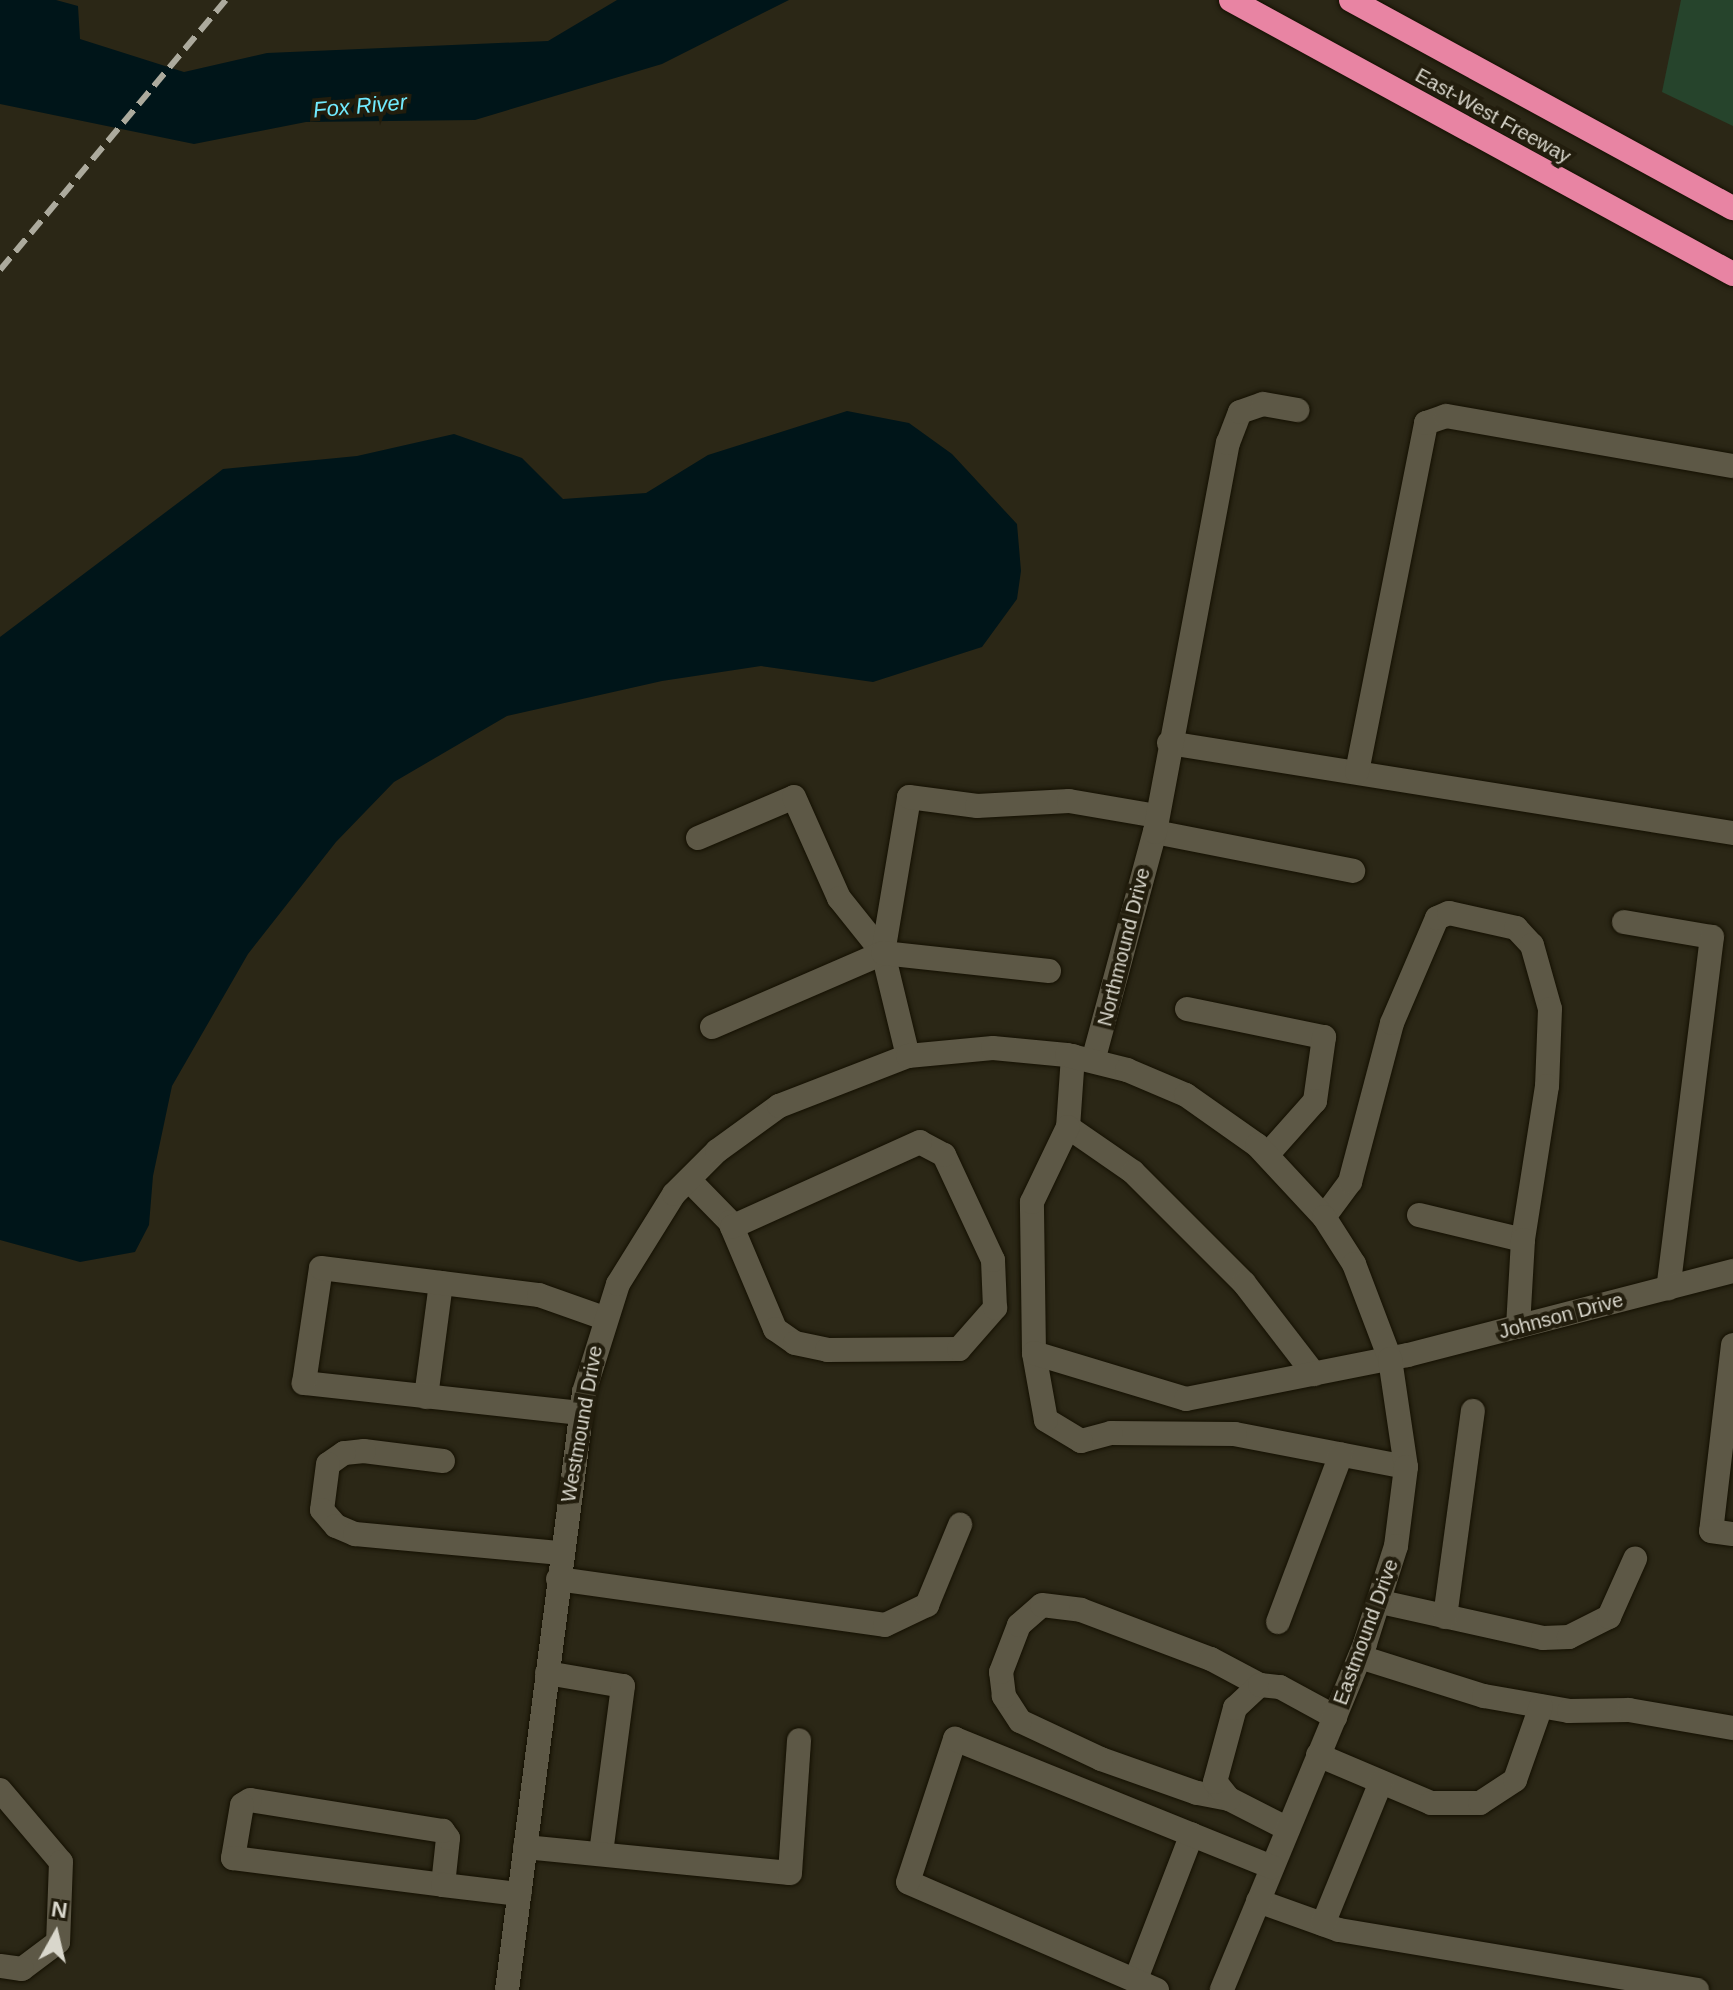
<!DOCTYPE html>
<html>
<head>
<meta charset="utf-8">
<style>
	body { margin:0 }
	#map { position:relative; width:1733px; height:1990px; overflow:hidden; background:#2b2716; font-family:Arial,sans-serif }
	div>[style] { position:absolute }
	.green>* { inset:0; background:#26442c }
	.water>* { inset:0; background:#001519 }
	.roads { filter:drop-shadow(0 0 2px #141002) drop-shadow(0 0 2px #141002) }
	.minor>* { height:24px; margin:-12px; padding:0 12px; transform-origin:12px; border-radius:12px; background:#5d5846 }
	.highway>* { height:24px; margin:-12px; padding:0 12px; transform-origin:12px; border-radius:12px; background:#e884a3 }
	.rail>* { height:6px; margin-top:-3px; transform-origin:0; background:repeating-linear-gradient(90deg,#acaa9d 0 16px,transparent 0 24px) }
	span { translate:-50% -50%; white-space:nowrap; text-align:center; line-height:1.15; -webkit-text-stroke:8px #221d0d; paint-order:stroke }
	.street-label { font-size:20px; color:#d9d7cc }
	.water-label { font-size:22px; color:#71eafe; font-style:italic }
	.north { position:absolute; left:16px; top:1894px; width:80px; height:80px; -webkit-text-stroke:6px #221d0d; paint-order:stroke; rotate:8deg; font-size:22px; font-weight:700; line-height:32px; text-align:center; color:#d9d7cc }
	.north::after { content:''; display:block; margin:auto; width:28px; height:36px; background:#d9d7cc; clip-path:polygon(50% 0,100% 100%,50% 72%,0 100%) }
</style>
</head>
<body>
<div id="map">
	<div class="green">
		<div style="clip-path:polygon(1681px 0,1733px 0,1733px 126px,1662px 92px)"></div>
	</div>
	<div class="water">
		<div style="clip-path:polygon(0 0,56px 0,78px 6px,80px 39px,184px 72px,267px 53px,548px 41px,617px 0,789px 0,662px 64px,475px 120px,306px 122px,194px 144px,0 104px)"></div>
		<div style="clip-path:polygon(847px 411px,909px 423px,952px 454px,1017px 524px,1021px 571px,1017px 599px,982px 647px,873px 682px,761px 666px,662px 681px,507px 716px,394px 782px,336px 842px,248px 954px,172px 1086px,153px 1176px,149px 1225px,135px 1252px,80px 1262px,0 1240px,0 637px,223px 469px,357px 456px,454px 434px,522px 458px,563px 499px,646px 493px,708px 455px)"></div>
	</div>
	<div class="roads">
		<div class="minor">
			<div style="left:1169px;top:743px;width:571px;rotate:9.07deg"></div>
			<div style="left:1357px;top:772px;width:356px;rotate:-78.8deg"></div>
			<div style="left:1426px;top:423px;width:21px;rotate:-19deg"></div>
			<div style="left:1446px;top:416px;width:291px;rotate:9.9deg"></div>
			<div style="left:1155px;top:832px;width:202px;rotate:11.1deg"></div>
			<div style="left:698px;top:838px;width:104px;rotate:-23.1deg"></div>
			<div style="left:794px;top:797px;width:111px;rotate:66deg"></div>
			<div style="left:839px;top:898px;width:70px;rotate:51.3deg"></div>
			<div style="left:883px;top:953px;width:106px;rotate:76.4deg"></div>
			<div style="left:1624px;top:922px;width:89px;rotate:9.7deg"></div>
			<div style="left:1712px;top:937px;width:354px;rotate:97.1deg"></div>
			<div style="left:883px;top:953px;width:158px;rotate:-80.5deg"></div>
			<div style="left:909px;top:797px;width:69px;rotate:7.5deg"></div>
			<div style="left:977px;top:806px;width:92px;rotate:-3.1deg"></div>
			<div style="left:1069px;top:801px;width:89px;rotate:9.7deg"></div>
			<div style="left:1187px;top:1009px;width:140px;rotate:11.6deg"></div>
			<div style="left:1324px;top:1037px;width:65px;rotate:98deg"></div>
			<div style="left:1315px;top:1101px;width:72px;rotate:131.6deg"></div>
			<div style="left:712px;top:1027px;width:186px;rotate:-23.4deg"></div>
			<div style="left:883px;top:953px;width:167px;rotate:6.2deg"></div>
			<div style="left:1073px;top:1056px;width:71px;rotate:94deg"></div>
			<div style="left:1068px;top:1127px;width:79px;rotate:34.7deg"></div>
			<div style="left:1133px;top:1172px;width:157px;rotate:45deg"></div>
			<div style="left:1244px;top:1283px;width:115px;rotate:52.4deg"></div>
			<div style="left:1093px;top:1061px;width:237px;rotate:-74.9deg"></div>
			<div style="left:1155px;top:832px;width:396px;rotate:-79.4deg"></div>
			<div style="left:1228px;top:443px;width:33px;rotate:-69deg"></div>
			<div style="left:1240px;top:412px;width:24px;rotate:-19deg"></div>
			<div style="left:1263px;top:404px;width:35px;rotate:10deg"></div>
			<div style="left:689px;top:1180px;width:59px;rotate:45.7deg"></div>
			<div style="left:730px;top:1222px;width:5px;rotate:68deg"></div>
			<div style="left:732px;top:1227px;width:111px;rotate:67.1deg"></div>
			<div style="left:775px;top:1329px;width:24px;rotate:35deg"></div>
			<div style="left:795px;top:1343px;width:33px;rotate:12deg"></div>
			<div style="left:827px;top:1350px;width:132px;rotate:-0.4deg"></div>
			<div style="left:959px;top:1349px;width:55px;rotate:-48.7deg"></div>
			<div style="left:995px;top:1308px;width:48px;rotate:-92.4deg"></div>
			<div style="left:993px;top:1260px;width:116px;rotate:-115deg"></div>
			<div style="left:944px;top:1155px;width:27px;rotate:-152deg"></div>
			<div style="left:920px;top:1142px;width:206px;rotate:155.7deg"></div>
			<div style="left:1419px;top:1215px;width:107px;rotate:13.5deg"></div>
			<div style="left:1324px;top:1217px;width:44px;rotate:-53.4deg"></div>
			<div style="left:1350px;top:1182px;width:164px;rotate:-75.2deg"></div>
			<div style="left:1392px;top:1023px;width:114px;rotate:-66.8deg"></div>
			<div style="left:1437px;top:918px;width:13px;rotate:-23deg"></div>
			<div style="left:1449px;top:913px;width:69px;rotate:12.6deg"></div>
			<div style="left:1516px;top:928px;width:23px;rotate:47deg"></div>
			<div style="left:1532px;top:945px;width:66px;rotate:74.3deg"></div>
			<div style="left:1550px;top:1009px;width:77px;rotate:92.2deg"></div>
			<div style="left:1547px;top:1086px;width:156px;rotate:98.9deg"></div>
			<div style="left:1523px;top:1240px;width:87px;rotate:93.3deg"></div>
			<div style="left:1733px;top:1345px;width:187px;rotate:96.7deg"></div>
			<div style="left:1711px;top:1531px;width:22px;rotate:8deg"></div>
			<div style="left:1034px;top:1353px;width:151px;rotate:-90.8deg"></div>
			<div style="left:1032px;top:1202px;width:83px;rotate:-64.4deg"></div>
			<div style="left:426px;top:1397px;width:115px;rotate:-82.5deg"></div>
			<div style="left:580px;top:1413px;width:278px;rotate:-173.8deg"></div>
			<div style="left:304px;top:1383px;width:116px;rotate:-81.6deg"></div>
			<div style="left:321px;top:1268px;width:220px;rotate:7.1deg"></div>
			<div style="left:539px;top:1295px;width:69px;rotate:19.5deg"></div>
			<div style="left:443px;top:1461px;width:80px;rotate:-172.8deg"></div>
			<div style="left:364px;top:1451px;width:20px;rotate:174deg"></div>
			<div style="left:344px;top:1453px;width:19px;rotate:145deg"></div>
			<div style="left:328px;top:1464px;width:46px;rotate:97.4deg"></div>
			<div style="left:322px;top:1510px;width:21px;rotate:49deg"></div>
			<div style="left:336px;top:1526px;width:21px;rotate:23deg"></div>
			<div style="left:355px;top:1534px;width:207px;rotate:5.3deg"></div>
			<div style="left:1406px;top:1467px;width:174px;rotate:-169.1deg"></div>
			<div style="left:1235px;top:1434px;width:124px;rotate:-179.5deg"></div>
			<div style="left:1111px;top:1433px;width:31px;rotate:165deg"></div>
			<div style="left:1081px;top:1441px;width:41px;rotate:-149deg"></div>
			<div style="left:1046px;top:1420px;width:68px;rotate:-100.2deg"></div>
			<div style="left:1034px;top:1353px;width:159px;rotate:16.8deg"></div>
			<div style="left:1186px;top:1399px;width:226px;rotate:-11.2deg"></div>
			<div style="left:1408px;top:1355px;width:336px;rotate:-14.5deg"></div>
			<div style="left:558px;top:1579px;width:330px;rotate:8deg"></div>
			<div style="left:885px;top:1625px;width:47px;rotate:-25.5deg"></div>
			<div style="left:927px;top:1605px;width:87px;rotate:-67.6deg"></div>
			<div style="left:1381px;top:1602px;width:166px;rotate:12.5deg"></div>
			<div style="left:1543px;top:1638px;width:26px;rotate:-2deg"></div>
			<div style="left:1569px;top:1637px;width:45px;rotate:-26.6deg"></div>
			<div style="left:1609px;top:1617px;width:64px;rotate:-65.9deg"></div>
			<div style="left:1445px;top:1617px;width:208px;rotate:-82.3deg"></div>
			<div style="left:1278px;top:1622px;width:179px;rotate:-69.4deg"></div>
			<div style="left:1360px;top:1657px;width:130px;rotate:17.5deg"></div>
			<div style="left:1484px;top:1696px;width:86px;rotate:10deg"></div>
			<div style="left:1569px;top:1711px;width:60px;rotate:-1deg"></div>
			<div style="left:1629px;top:1710px;width:106px;rotate:9.8deg"></div>
			<div style="left:547px;top:1673px;width:77px;rotate:9.7deg"></div>
			<div style="left:623px;top:1686px;width:169px;rotate:97.5deg"></div>
			<div style="left:1318px;top:1755px;width:123px;rotate:23deg"></div>
			<div style="left:1431px;top:1803px;width:49px"></div>
			<div style="left:1480px;top:1803px;width:42px;rotate:-33.3deg"></div>
			<div style="left:1515px;top:1780px;width:78px;rotate:-70.6deg"></div>
			<div style="left:0;top:1790px;width:94px;rotate:49.7deg"></div>
			<div style="left:61px;top:1862px;width:80px;rotate:92.1deg"></div>
			<div style="left:58px;top:1942px;width:45px;rotate:143.1deg"></div>
			<div style="left:22px;top:1969px;width:22px;rotate:-172deg"></div>
			<div style="left:1229px;top:1799px;width:33px;rotate:-169deg"></div>
			<div style="left:1197px;top:1793px;width:102px;rotate:-160.5deg"></div>
			<div style="left:1101px;top:1759px;width:89px;rotate:-154.9deg"></div>
			<div style="left:1020px;top:1721px;width:30px;rotate:-123deg"></div>
			<div style="left:1004px;top:1696px;width:24px;rotate:-97deg"></div>
			<div style="left:1001px;top:1672px;width:50px;rotate:-69deg"></div>
			<div style="left:1019px;top:1625px;width:30px;rotate:-41deg"></div>
			<div style="left:1042px;top:1605px;width:39px;rotate:7deg"></div>
			<div style="left:1081px;top:1610px;width:139px;rotate:20.7deg"></div>
			<div style="left:1211px;top:1659px;width:55px;rotate:28deg"></div>
			<div style="left:1288px;top:1829px;width:66px;rotate:-153deg"></div>
			<div style="left:1229px;top:1799px;width:22px;rotate:-129deg"></div>
			<div style="left:1215px;top:1782px;width:77px;rotate:-74.9deg"></div>
			<div style="left:1235px;top:1708px;width:34px;rotate:-43deg"></div>
			<div style="left:1260px;top:1685px;width:20px;rotate:6deg"></div>
			<div style="left:1280px;top:1687px;width:63px;rotate:28.6deg"></div>
			<div style="left:525px;top:1847px;width:266px;rotate:5.6deg"></div>
			<div style="left:790px;top:1873px;width:133px;rotate:-86.1deg"></div>
			<div style="left:443px;top:1885px;width:47px;rotate:-83.9deg"></div>
			<div style="left:448px;top:1838px;width:9px;rotate:-126deg"></div>
			<div style="left:443px;top:1831px;width:195px;rotate:-170.9deg"></div>
			<div style="left:250px;top:1800px;width:9px;rotate:148deg"></div>
			<div style="left:242px;top:1805px;width:54px;rotate:99.6deg"></div>
			<div style="left:233px;top:1858px;width:212px;rotate:7.3deg"></div>
			<div style="left:443px;top:1885px;width:77px;rotate:6.8deg"></div>
			<div style="left:1258px;top:1901px;width:86px;rotate:19.7deg"></div>
			<div style="left:1339px;top:1930px;width:363px;rotate:9.5deg"></div>
			<div style="left:1323px;top:1924px;width:153px;rotate:-67.8deg"></div>
			<div style="left:1136px;top:1979px;width:155px;rotate:-68.9deg"></div>
			<div style="left:507px;top:1990px;width:603px;rotate:-82.66deg"></div>
			<div style="left:584px;top:1392px;width:113px;rotate:-72.5deg"></div>
			<div style="left:618px;top:1284px;width:106px;rotate:-58.1deg"></div>
			<div style="left:674px;top:1194px;width:61px;rotate:-45deg"></div>
			<div style="left:717px;top:1151px;width:77px;rotate:-36deg"></div>
			<div style="left:779px;top:1106px;width:138px;rotate:-21.2deg"></div>
			<div style="left:908px;top:1056px;width:85px;rotate:-5.4deg"></div>
			<div style="left:993px;top:1048px;width:74px;rotate:5.4deg"></div>
			<div style="left:1067px;top:1055px;width:62px;rotate:14deg"></div>
			<div style="left:1127px;top:1070px;width:64px;rotate:23deg"></div>
			<div style="left:1186px;top:1095px;width:87px;rotate:35.2deg"></div>
			<div style="left:1257px;top:1145px;width:98px;rotate:47.1deg"></div>
			<div style="left:1324px;top:1217px;width:56px;rotate:57.4deg"></div>
			<div style="left:1354px;top:1264px;width:102px;rotate:69.2deg"></div>
			<div style="left:1390px;top:1359px;width:109px;rotate:81.6deg"></div>
			<div style="left:1406px;top:1467px;width:80px;rotate:97.2deg"></div>
			<div style="left:1396px;top:1546px;width:103px;rotate:107.6deg"></div>
			<div style="left:1365px;top:1644px;width:374px;rotate:112.5deg"></div>
			<div style="left:1157px;top:1990px;width:271px;rotate:-156.6deg"></div>
			<div style="left:908px;top:1882px;width:151px;rotate:-71.8deg"></div>
			<div style="left:955px;top:1739px;width:342px;rotate:22deg"></div>
		</div>
		<div class="highway">
			<div style="left:1231px;top:0;width:572px;rotate:28.63deg"></div>
			<div style="left:1351px;top:0;width:435px;rotate:28.6deg"></div>
		</div>
	</div>
	<div class="rail">
		<div style="left:0;top:270px;width:352px;rotate:-50.1deg"></div>
	</div>
	<div class="street-label">
		<span style="left:1493px;top:116px;rotate:29deg">East-West Freeway</span>
		<span style="left:1124px;top:947px;rotate:-76deg">Northmound Drive</span>
		<span style="left:1561px;top:1316px;rotate:-15deg">Johnson Drive</span>
		<span style="left:582px;top:1424px;rotate:-80deg">Westmound Drive</span>
		<span style="left:1366px;top:1632px;rotate:-70deg">Eastmound Drive</span>
	</div>
	<div class="water-label">
		<span style="left:360px;top:106px;rotate:-5deg">Fox River</span>
	</div>
	<div class="north">N</div>
</div>
</body>
</html>
